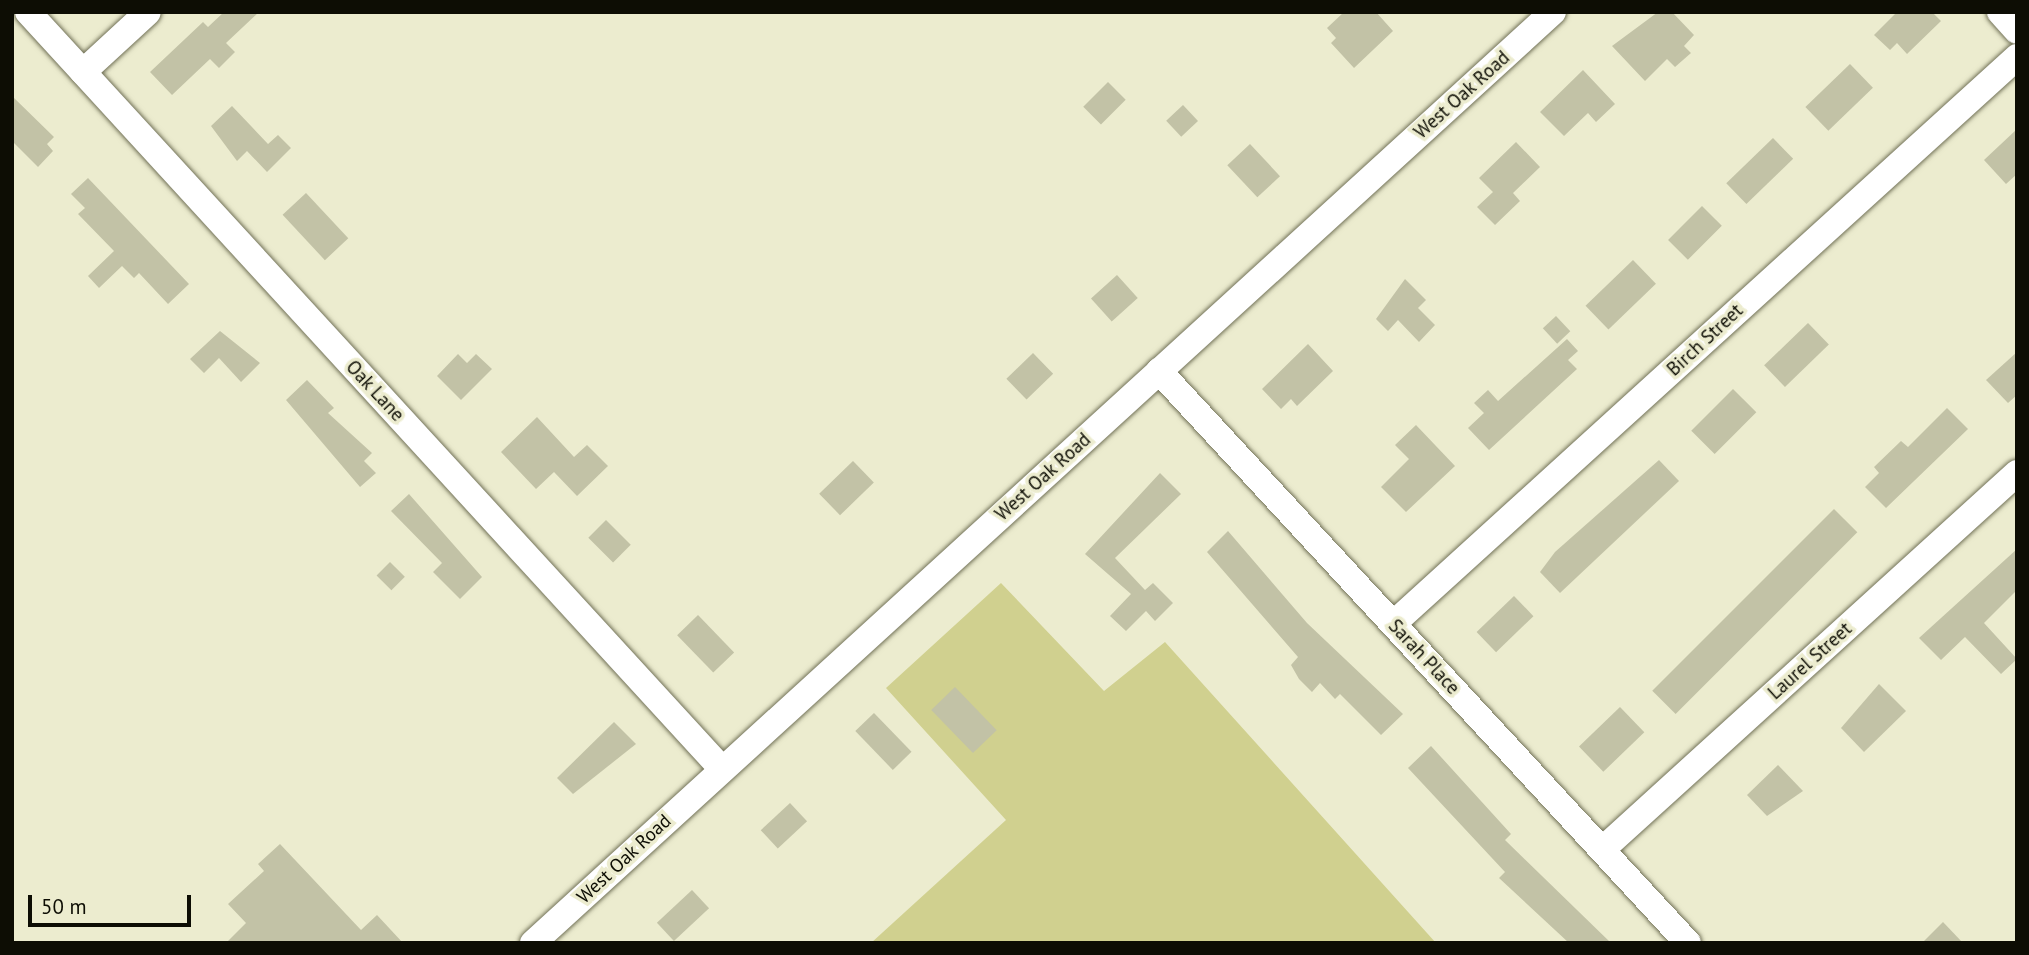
<!DOCTYPE html>
<html>
<head>
<meta charset="utf-8">
<style>
	body { margin:0 }
	#map { position:relative; width:2029px; height:955px; overflow:hidden; background:#ececcf; font-family:"PT Sans",sans-serif }
	div>[style] { position:absolute }
	.green>* { inset:0; background:#d0d08f }
	.building>* { inset:0; background:#c2c2a6; transform-origin:0 0 }
	.roads { filter:drop-shadow(0 0 2px #727258) drop-shadow(0 0 2px #727258) }
	.minor>* { height:26px; margin:-13px; padding:0 13px; transform-origin:13px; border-radius:13px; background:#fff }
	span { translate:-50% -50%; white-space:nowrap; text-align:center; line-height:1.15; -webkit-text-stroke:7px #ececcf; paint-order:stroke }
	.street-label { font-size:19px; color:#0d0d04 }
	.frame { position:absolute; inset:0; border:14px solid #0d0d04; pointer-events:none }
	.scale { position:absolute; left:28px; top:895px; width:163px; height:32px; box-sizing:border-box; border:4px solid #0d0d04; border-top:0; padding-left:9px; font-size:21px; line-height:24px; white-space:nowrap; color:#0d0d04; -webkit-text-stroke:5px #ececcf; paint-order:stroke }
</style>
</head>
<body>
<div id="map">
	<div class="green">
		<div style="clip-path:polygon(1001px 583px,1104px 691px,1165px 642px,1436px 943px,871px 943px,1006px 820px,886px 688px)"></div>
	</div>
	<div class="building">
		<div style="clip-path:polygon(224px 12px,259px 12px,226px 43px,235px 52px,219px 68px,210px 59px,172px 95px,150px 72px,203px 22px,208px 27px)"></div>
		<div style="clip-path:polygon(1344px 12px,1376px 12px,1393px 31px,1354px 68px,1331px 43px,1336px 38px,1327px 28px)"></div>
		<div style="clip-path:polygon(1658px 12px,1672px 12px,1694px 35px,1684px 46px,1691px 53px,1675px 67px,1667px 59px,1645px 81px,1612px 46px)"></div>
		<div style="clip-path:polygon(1897px 12px,1932px 12px,1941px 21px,1907px 54px,1897px 43px,1890px 50px,1874px 35px)"></div>
		<div style="left:1850px;top:64px;width:33px;height:62px;rotate:46deg"></div>
		<div style="clip-path:polygon(1583px 70px,1615px 104px,1596px 122px,1588px 113px,1564px 136px,1540px 112px)"></div>
		<div style="left:1108px;top:82px;width:25px;height:35px;rotate:45deg"></div>
		<div style="clip-path:polygon(12px 96px,54px 137px,47px 144px,53px 151px,38px 167px,12px 141px)"></div>
		<div style="left:1183px;top:105px;width:22px;height:23px;rotate:47deg"></div>
		<div style="clip-path:polygon(232px 106px,268px 144px,278px 135px,291px 148px,267px 172px,247px 151px,237px 161px,211px 126px)"></div>
		<div style="clip-path:polygon(2017px 129px,2017px 174px,2006px 184px,1984px 160px)"></div>
		<div style="left:1773px;top:138px;width:29px;height:65px;rotate:46deg"></div>
		<div style="clip-path:polygon(1516px 142px,1540px 167px,1513px 193px,1520px 201px,1495px 225px,1477px 207px,1493px 192px,1479px 178px)"></div>
		<div style="left:1250px;top:144px;width:44px;height:31px;rotate:47deg"></div>
		<div style="clip-path:polygon(88px 178px,189px 284px,168px 304px,139px 273px,134px 278px,122px 266px,99px 288px,88px 276px,114px 251px,78px 214px,85px 208px,71px 194px)"></div>
		<div style="left:306px;top:193px;width:62px;height:32px;rotate:47deg"></div>
		<div style="left:1702px;top:206px;width:28px;height:48px;rotate:45deg"></div>
		<div style="left:1633px;top:260px;width:33px;height:66px;rotate:46deg"></div>
		<div style="left:1117px;top:275px;width:31px;height:35px;rotate:48deg"></div>
		<div style="clip-path:polygon(1405px 279px,1426px 300px,1418px 308px,1435px 325px,1419px 342px,1398px 320px,1388px 331px,1376px 319px)"></div>
		<div style="left:1556px;top:316px;width:21px;height:18px;rotate:47deg"></div>
		<div style="left:1808px;top:323px;width:30px;height:61px;rotate:46deg"></div>
		<div style="clip-path:polygon(220px 331px,260px 363px,241px 382px,219px 358px,204px 373px,190px 359px)"></div>
		<div style="clip-path:polygon(1567px 339px,1578px 351px,1568px 360px,1577px 369px,1489px 450px,1468px 428px,1484px 413px,1474px 403px,1488px 390px,1498px 401px)"></div>
		<div style="clip-path:polygon(1308px 344px,1333px 371px,1297px 406px,1291px 399px,1281px 409px,1262px 389px)"></div>
		<div style="clip-path:polygon(2017px 352px,2017px 395px,2008px 403px,1986px 380px)"></div>
		<div style="left:1033px;top:353px;width:29px;height:37px;rotate:46deg"></div>
		<div style="clip-path:polygon(458px 354px,467px 363px,476px 354px,492px 369px,461px 400px,437px 376px)"></div>
		<div style="clip-path:polygon(307px 380px,334px 408px,328px 413px,372px 453px,364px 461px,376px 473px,360px 487px,286px 400px)"></div>
		<div style="left:1733px;top:389px;width:33px;height:59px;rotate:45deg"></div>
		<div style="clip-path:polygon(1947px 408px,1968px 429px,1886px 508px,1865px 487px,1879px 473px,1874px 467px,1901px 441px,1908px 447px)"></div>
		<div style="clip-path:polygon(537px 417px,574px 457px,587px 445px,608px 466px,577px 496px,554px 472px,536px 489px,501px 452px)"></div>
		<div style="clip-path:polygon(1416px 425px,1455px 466px,1406px 512px,1381px 487px,1409px 459px,1395px 445px)"></div>
		<div style="clip-path:polygon(1659px 460px,1679px 481px,1560px 593px,1540px 572px,1555px 552px)"></div>
		<div style="left:853px;top:461px;width:30px;height:47px;rotate:46deg"></div>
		<div style="clip-path:polygon(1160px 473px,1181px 494px,1115px 558px,1145px 590px,1153px 583px,1173px 603px,1155px 621px,1146px 611px,1126px 631px,1110px 616px,1131px 594px,1085px 554px)"></div>
		<div style="clip-path:polygon(409px 494px,482px 577px,460px 599px,433px 572px,442px 563px,391px 511px)"></div>
		<div style="left:1834px;top:509px;width:33px;height:257px;rotate:45deg"></div>
		<div style="left:606px;top:520px;width:35px;height:25px;rotate:45deg"></div>
		<div style="clip-path:polygon(1228px 531px,1307px 623px,1403px 714px,1381px 735px,1340px 694px,1335px 699px,1320px 683px,1312px 692px,1299px 679px,1291px 665px,1298px 657px,1207px 552px)"></div>
		<div style="clip-path:polygon(2017px 549px,2017px 590px,1984px 623px,2017px 659px,2001px 674px,1965px 637px,1941px 660px,1919px 638px)"></div>
		<div style="left:390px;top:562px;width:21px;height:19px;rotate:45deg"></div>
		<div style="left:1514px;top:596px;width:28px;height:52px;rotate:46deg"></div>
		<div style="left:698px;top:615px;width:52px;height:29px;rotate:46deg"></div>
		<div style="clip-path:polygon(1879px 684px,1906px 711px,1864px 752px,1841px 728px)"></div>
		<div style="left:955px;top:687px;width:60px;height:33px;rotate:46deg"></div>
		<div style="left:1620px;top:707px;width:35px;height:57px;rotate:46deg"></div>
		<div style="left:874px;top:713px;width:54px;height:26px;rotate:46deg"></div>
		<div style="clip-path:polygon(614px 722px,636px 744px,573px 794px,557px 778px)"></div>
		<div style="clip-path:polygon(1431px 746px,1511px 834px,1505px 840px,1611px 943px,1569px 943px,1499px 878px,1505px 872px,1408px 768px)"></div>
		<div style="clip-path:polygon(1778px 765px,1803px 791px,1767px 816px,1747px 795px)"></div>
		<div style="left:790px;top:803px;width:25px;height:40px;rotate:47deg"></div>
		<div style="clip-path:polygon(280px 844px,361px 930px,377px 915px,403px 943px,226px 943px,246px 923px,228px 904px,264px 871px,258px 864px)"></div>
		<div style="left:692px;top:890px;width:25px;height:48px;rotate:47deg"></div>
		<div style="clip-path:polygon(1943px 922px,1963px 943px,1922px 943px)"></div>
	</div>
	<div class="roads">
		<div class="minor">
			<div style="left:28px;top:12px;width:1027px;rotate:47.49deg"></div>
			<div style="left:2000px;top:12px;width:25px;rotate:48deg"></div>
			<div style="left:83px;top:72px;width:88px;rotate:-42.7deg"></div>
			<div style="left:1159px;top:371px;width:779px;rotate:47.24deg"></div>
			<div style="left:1393px;top:624px;width:843px;rotate:-42.26deg"></div>
			<div style="left:1604px;top:848px;width:558px;rotate:-42.24deg"></div>
			<div style="left:533px;top:943px;width:1381px;rotate:-42.39deg"></div>
		</div>
	</div>
	<div class="street-label">
		<span style="left:1462px;top:95px;rotate:-42deg">West Oak Road</span>
		<span style="left:1705px;top:340px;rotate:-43deg">Birch Street</span>
		<span style="left:375px;top:391px;rotate:47deg">Oak Lane</span>
		<span style="left:1043px;top:477px;rotate:-42deg">West Oak Road</span>
		<span style="left:1424px;top:657px;rotate:47deg">Sarah Place</span>
		<span style="left:1810px;top:661px;rotate:-42deg">Laurel Street</span>
		<span style="left:624px;top:859px;rotate:-43deg">West Oak Road</span>
	</div>
	<div class="frame"></div>
	<div class="scale">50 m</div>
</div>
</body>
</html>
